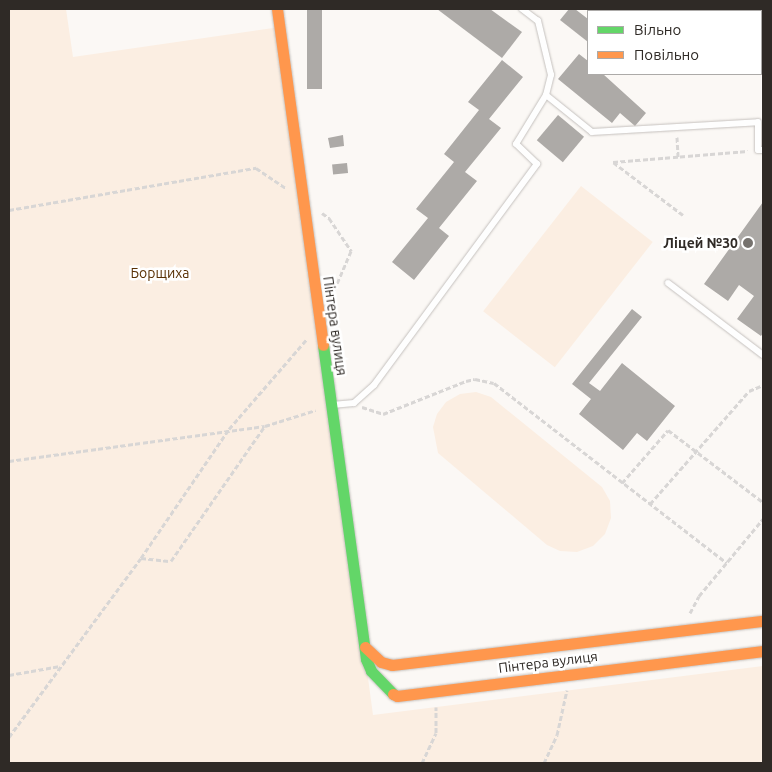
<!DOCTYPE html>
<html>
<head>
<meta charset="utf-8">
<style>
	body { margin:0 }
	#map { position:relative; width:772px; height:772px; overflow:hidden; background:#fbf8f5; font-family:Ubuntu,sans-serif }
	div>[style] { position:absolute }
	.green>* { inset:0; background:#fbeee2; transform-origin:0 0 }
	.building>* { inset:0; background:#adaaa7; transform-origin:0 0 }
	.path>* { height:3px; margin-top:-1.5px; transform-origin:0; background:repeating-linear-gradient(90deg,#d8d6d5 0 5px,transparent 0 7.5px) }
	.roads { filter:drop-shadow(0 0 1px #c5c1be) drop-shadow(0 0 1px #c5c1be) }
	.lane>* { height:6px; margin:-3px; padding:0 3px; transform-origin:3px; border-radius:3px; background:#fefefe }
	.fast>* { height:11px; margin:-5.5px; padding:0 5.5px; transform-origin:5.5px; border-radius:5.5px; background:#63d668 }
	.slow>* { height:11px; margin:-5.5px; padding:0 5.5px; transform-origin:5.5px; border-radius:5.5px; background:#ff974d }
	.dots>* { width:14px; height:14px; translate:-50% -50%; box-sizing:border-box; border:2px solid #fff; border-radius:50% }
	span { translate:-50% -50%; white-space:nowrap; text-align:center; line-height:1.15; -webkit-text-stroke:5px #fff; paint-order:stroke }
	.poi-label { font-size:14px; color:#2f2a26; font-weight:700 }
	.right { translate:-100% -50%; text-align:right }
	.park-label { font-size:14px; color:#593105 }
	.street-label { font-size:14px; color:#2f2a26 }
	.frame { position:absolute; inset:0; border:10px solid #2f2a26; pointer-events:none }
	.legend { position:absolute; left:587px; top:10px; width:175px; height:65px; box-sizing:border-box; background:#fff; border:1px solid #acaaa8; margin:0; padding:6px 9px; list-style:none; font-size:15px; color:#2f2a26 }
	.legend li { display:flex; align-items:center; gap:10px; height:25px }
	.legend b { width:25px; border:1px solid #acaaa8 }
</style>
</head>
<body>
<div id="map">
	<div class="green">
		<div style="clip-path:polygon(9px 9px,66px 9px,73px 57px,280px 27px,373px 715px,763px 666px,763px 763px,9px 763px)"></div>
		<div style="left:581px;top:186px;width:91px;height:159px;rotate:38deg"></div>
		<div style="clip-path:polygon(476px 392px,491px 397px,602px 487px,610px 501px,611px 518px,605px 534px,593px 546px,577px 552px,560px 551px,547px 545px,438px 453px,433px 427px,437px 414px,446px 402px,460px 394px)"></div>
	</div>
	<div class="building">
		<div style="left:307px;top:9px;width:15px;height:80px"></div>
		<div style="clip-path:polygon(437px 9px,490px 9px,522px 32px,502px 58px)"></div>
		<div style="clip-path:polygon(569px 9px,575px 9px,588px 19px,588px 42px,560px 20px)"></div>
		<div style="left:648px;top:9px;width:46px;height:4px"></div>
		<div style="clip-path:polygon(763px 12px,763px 40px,761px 38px)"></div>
		<div style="clip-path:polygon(579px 54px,588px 61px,588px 74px,603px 74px,646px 113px,635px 126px,620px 113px,612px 123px,558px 79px)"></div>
		<div style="clip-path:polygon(502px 60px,523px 77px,489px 119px,501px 128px,465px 172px,477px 181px,439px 228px,449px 236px,414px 280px,392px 262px,428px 218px,416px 209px,454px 162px,444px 154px,479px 110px,468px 102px)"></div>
		<div style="left:558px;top:115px;width:34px;height:33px;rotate:40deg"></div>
		<div style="clip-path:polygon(343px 135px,344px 146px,330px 148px,328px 138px)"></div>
		<div style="left:347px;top:163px;width:10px;height:15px;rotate:84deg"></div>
		<div style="clip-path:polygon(763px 202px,763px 333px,761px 336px,737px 319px,754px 296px,739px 285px,728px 301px,704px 284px)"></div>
		<div style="clip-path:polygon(632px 309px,642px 317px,589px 383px,600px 391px,622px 363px,675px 406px,647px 441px,637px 433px,623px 450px,579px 414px,591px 399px,572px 384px)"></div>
	</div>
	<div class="path">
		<div style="left:677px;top:137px;width:20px;rotate:87deg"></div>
		<div style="left:9px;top:210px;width:251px;rotate:-9.7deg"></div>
		<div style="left:256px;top:168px;width:36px;rotate:34deg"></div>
		<div style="left:322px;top:213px;width:9px;rotate:36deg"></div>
		<div style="left:329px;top:218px;width:40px;rotate:56deg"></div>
		<div style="left:351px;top:251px;width:46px;rotate:113.2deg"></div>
		<div style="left:683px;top:215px;width:88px;rotate:-142.9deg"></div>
		<div style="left:613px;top:162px;width:135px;rotate:-4.7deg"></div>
		<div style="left:362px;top:407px;width:22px;rotate:18deg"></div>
		<div style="left:383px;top:414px;width:89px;rotate:-21.7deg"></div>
		<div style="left:466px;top:381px;width:9px;rotate:-13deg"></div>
		<div style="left:475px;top:379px;width:19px;rotate:12deg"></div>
		<div style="left:494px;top:383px;width:294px;rotate:37.7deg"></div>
		<div style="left:9px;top:461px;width:258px;rotate:-7.8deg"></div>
		<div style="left:265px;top:426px;width:53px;rotate:-17.4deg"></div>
		<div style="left:622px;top:483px;width:70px;rotate:-49deg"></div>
		<div style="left:668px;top:430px;width:119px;rotate:37.2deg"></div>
		<div style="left:650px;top:504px;width:150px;rotate:-48.8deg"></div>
		<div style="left:749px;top:391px;width:15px;rotate:-23deg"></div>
		<div style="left:141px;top:558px;width:30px;rotate:6deg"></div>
		<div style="left:171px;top:561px;width:163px;rotate:-55.2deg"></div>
		<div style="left:690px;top:613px;width:19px;rotate:-62deg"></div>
		<div style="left:699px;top:596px;width:100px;rotate:-50.3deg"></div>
		<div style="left:9px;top:675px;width:52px;rotate:-10deg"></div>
		<div style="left:9px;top:737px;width:222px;rotate:-53.6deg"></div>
		<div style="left:141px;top:558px;width:156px;rotate:-55.7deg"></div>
		<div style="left:229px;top:429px;width:119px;rotate:-49.1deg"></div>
		<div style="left:422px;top:763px;width:33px;rotate:-65deg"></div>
		<div style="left:436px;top:733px;width:26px;rotate:-90deg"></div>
		<div style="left:544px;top:763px;width:31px;rotate:-65deg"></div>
		<div style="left:557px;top:735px;width:46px;rotate:-77.5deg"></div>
	</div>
	<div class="roads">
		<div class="lane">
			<div style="left:727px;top:9px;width:4px;rotate:34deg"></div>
			<div style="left:742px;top:11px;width:3px;rotate:-45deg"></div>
			<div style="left:546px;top:95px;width:59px;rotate:38.8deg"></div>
			<div style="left:592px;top:132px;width:166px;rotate:-3.4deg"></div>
			<div style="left:758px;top:122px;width:28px;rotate:90deg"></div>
			<div style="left:758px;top:150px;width:5px"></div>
			<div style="left:668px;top:283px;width:119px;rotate:37.2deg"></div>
			<div style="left:332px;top:405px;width:22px;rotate:-5deg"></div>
			<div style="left:354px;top:403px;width:27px;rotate:-42deg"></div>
			<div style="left:374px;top:385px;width:275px;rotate:-53.6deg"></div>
			<div style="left:537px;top:164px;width:29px;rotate:-136deg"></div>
			<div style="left:516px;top:144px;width:57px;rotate:-58.5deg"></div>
			<div style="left:546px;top:95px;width:21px;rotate:-76deg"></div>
			<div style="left:551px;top:75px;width:56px;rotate:-103.5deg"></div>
			<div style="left:538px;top:21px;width:20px;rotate:-143deg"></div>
		</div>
		<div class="fast">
			<div style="left:323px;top:345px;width:317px;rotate:82.2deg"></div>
			<div style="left:366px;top:659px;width:13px;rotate:67deg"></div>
			<div style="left:371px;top:671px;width:32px;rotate:46deg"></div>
		</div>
		<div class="slow">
			<div style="left:277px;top:9px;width:339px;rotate:82.2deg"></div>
			<div style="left:365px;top:647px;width:22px;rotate:43deg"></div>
			<div style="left:381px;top:662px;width:11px;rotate:15deg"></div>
			<div style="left:392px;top:665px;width:374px;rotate:-6.8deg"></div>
			<div style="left:393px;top:694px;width:4px;rotate:27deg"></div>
			<div style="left:397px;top:696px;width:369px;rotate:-7deg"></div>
		</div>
	</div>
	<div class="dots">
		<div style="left:748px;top:243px;background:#76726e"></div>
	</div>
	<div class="poi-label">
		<span class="right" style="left:738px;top:243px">Ліцей №30</span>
	</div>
	<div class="park-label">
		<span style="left:160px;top:273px">Борщиха</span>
	</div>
	<div class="street-label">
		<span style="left:335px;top:326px;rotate:82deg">Пінтера вулиця</span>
		<span style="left:548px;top:662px;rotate:-7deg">Пінтера вулиця</span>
	</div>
	<div class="frame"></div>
	<ul class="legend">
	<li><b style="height:6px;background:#63d668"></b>Вільно</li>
	<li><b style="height:6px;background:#ff974d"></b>Повільно</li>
	</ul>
</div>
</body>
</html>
